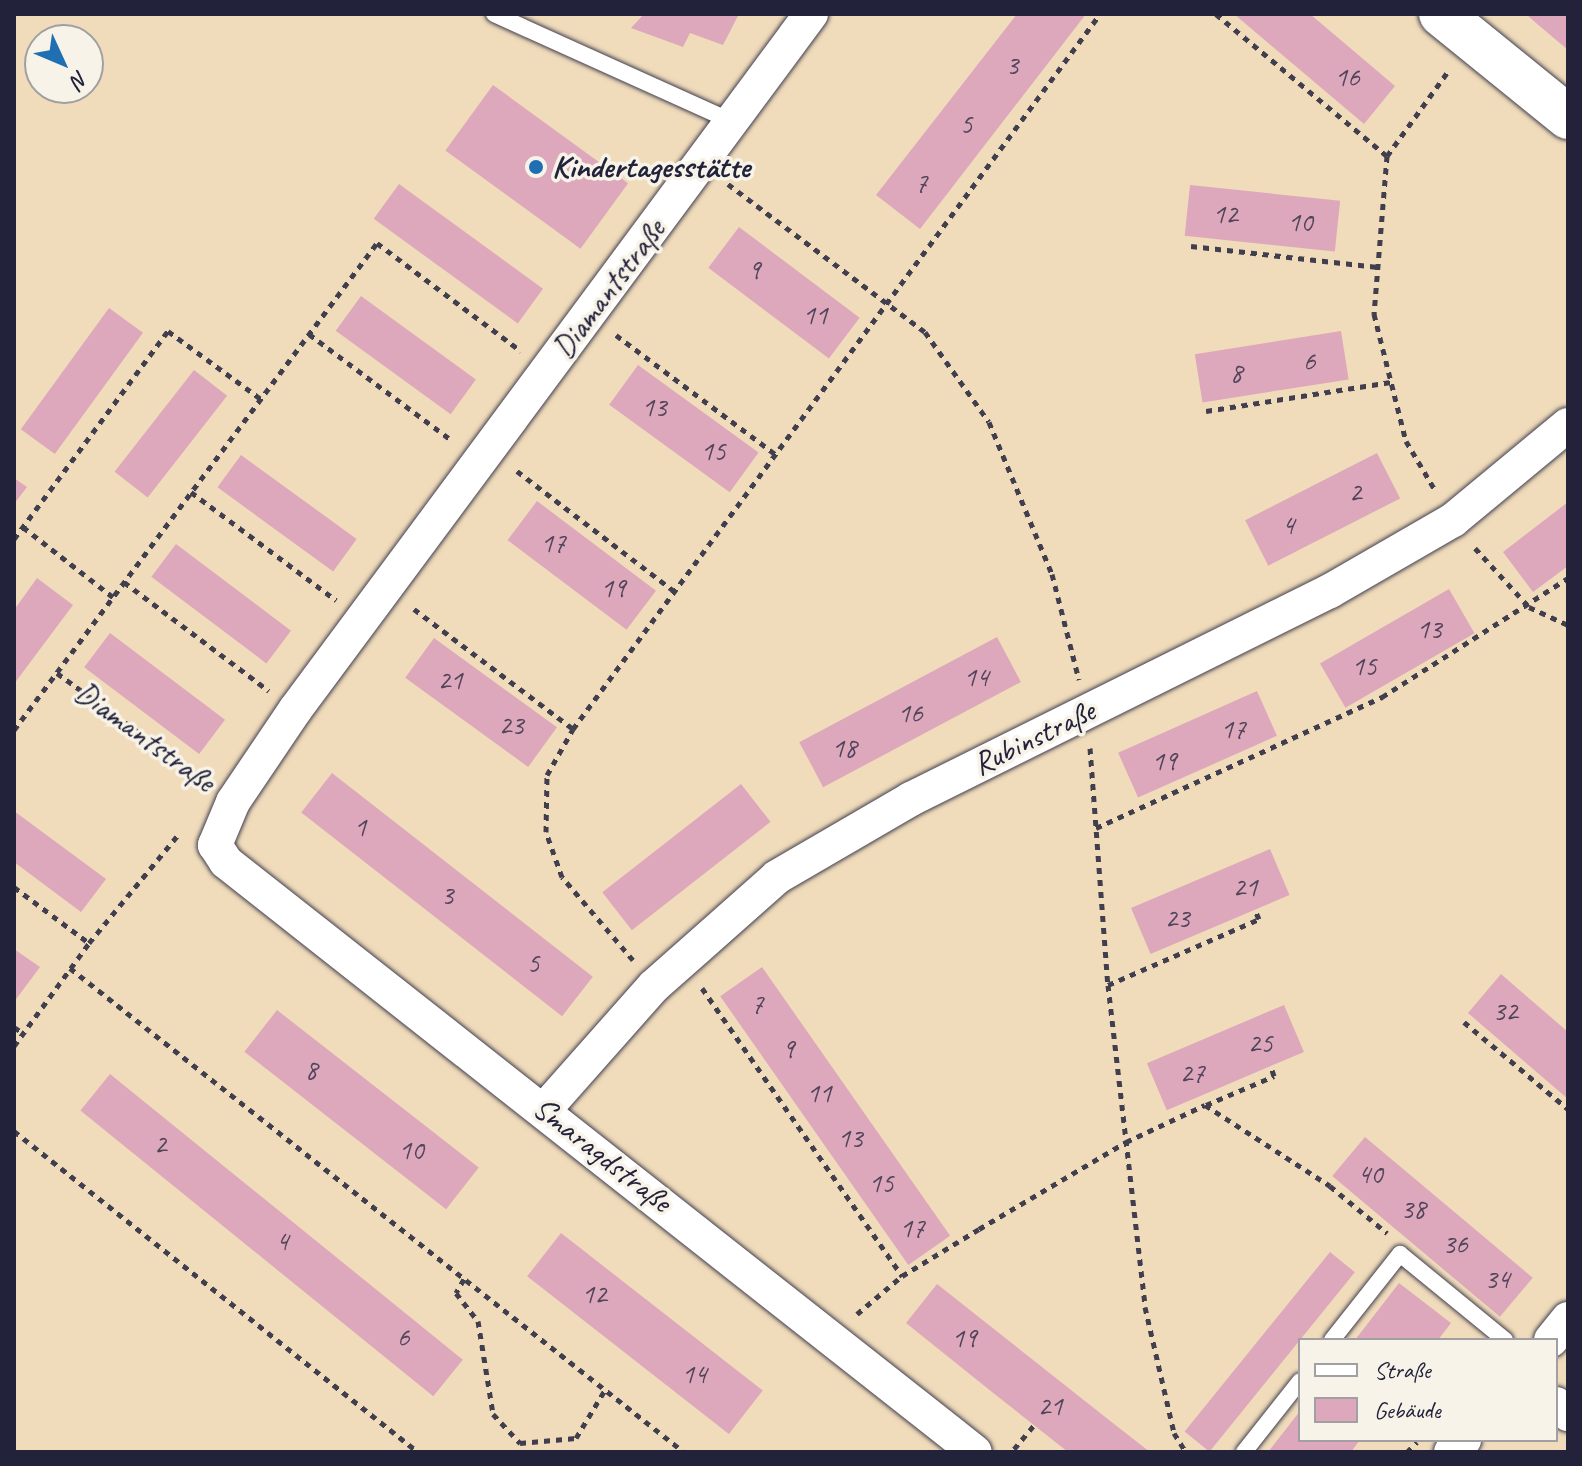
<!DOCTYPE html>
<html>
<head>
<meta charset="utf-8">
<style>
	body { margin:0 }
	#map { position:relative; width:1582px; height:1466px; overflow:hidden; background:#f0dcbb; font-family:Caveat,sans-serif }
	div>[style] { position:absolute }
	.building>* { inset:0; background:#dda8bb; transform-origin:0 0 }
	.path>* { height:5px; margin-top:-2.5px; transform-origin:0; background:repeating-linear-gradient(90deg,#413e4e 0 6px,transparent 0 12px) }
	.roads { filter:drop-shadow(0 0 2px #413e4e) drop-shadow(0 0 2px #413e4e) }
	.lane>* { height:16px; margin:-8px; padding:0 8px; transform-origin:8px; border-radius:8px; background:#fff }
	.street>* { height:34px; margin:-17px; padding:0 17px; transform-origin:17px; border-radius:17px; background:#fff }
	.secondary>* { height:44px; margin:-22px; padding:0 22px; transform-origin:22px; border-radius:22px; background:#fff }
	.dots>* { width:22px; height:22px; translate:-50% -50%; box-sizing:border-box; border:4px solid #f7f3e8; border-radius:50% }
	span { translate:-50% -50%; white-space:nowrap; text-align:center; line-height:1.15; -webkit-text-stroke:7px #f7f3e8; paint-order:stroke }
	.number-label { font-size:28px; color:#51445b }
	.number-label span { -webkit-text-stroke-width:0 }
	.poi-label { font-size:32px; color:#22223b; font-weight:700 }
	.left { translate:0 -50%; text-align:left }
	.street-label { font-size:32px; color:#22223b }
	.frame { position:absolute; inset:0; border:16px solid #22223b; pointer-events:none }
	.legend { position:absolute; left:1298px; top:1338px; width:260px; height:104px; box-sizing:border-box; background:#f7f3e8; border:2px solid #a29fa3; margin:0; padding:10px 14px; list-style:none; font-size:24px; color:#22223b }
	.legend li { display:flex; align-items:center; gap:16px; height:40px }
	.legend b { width:40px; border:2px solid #a29fa3 }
	.north { position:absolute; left:24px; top:24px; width:80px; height:80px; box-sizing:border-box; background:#f7f3e8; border:2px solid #a29fa3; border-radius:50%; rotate:134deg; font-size:22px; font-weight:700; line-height:32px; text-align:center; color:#22223b }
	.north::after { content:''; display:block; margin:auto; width:28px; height:36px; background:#1f6fb2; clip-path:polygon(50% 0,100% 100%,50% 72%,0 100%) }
</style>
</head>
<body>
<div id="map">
	<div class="building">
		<div style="clip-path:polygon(644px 14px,739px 14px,723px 45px,690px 33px,683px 47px,631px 28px)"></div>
		<div style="clip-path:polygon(1017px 14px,1086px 14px,920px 229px,876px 195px)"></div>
		<div style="clip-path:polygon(1234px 14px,1310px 14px,1395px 86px,1364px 124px)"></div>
		<div style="clip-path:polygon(1526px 14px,1568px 14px,1568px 50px,1536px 23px)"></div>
		<div style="left:493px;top:85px;width:167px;height:81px;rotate:36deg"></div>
		<div style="left:399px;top:184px;width:178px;height:43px;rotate:36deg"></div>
		<div style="left:1190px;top:185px;width:151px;height:51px;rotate:6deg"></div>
		<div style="left:739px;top:227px;width:151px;height:51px;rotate:37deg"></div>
		<div style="left:361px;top:296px;width:142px;height:43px;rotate:36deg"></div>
		<div style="left:109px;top:308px;width:42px;height:150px;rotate:36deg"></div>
		<div style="left:1341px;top:331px;width:49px;height:148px;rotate:81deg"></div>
		<div style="left:638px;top:365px;width:149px;height:49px;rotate:36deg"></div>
		<div style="left:194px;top:370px;width:42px;height:129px;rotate:38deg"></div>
		<div style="left:1377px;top:453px;width:51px;height:148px;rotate:63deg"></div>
		<div style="left:241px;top:455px;width:143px;height:40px;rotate:36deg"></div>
		<div style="clip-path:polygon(14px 478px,27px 487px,14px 504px)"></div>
		<div style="left:537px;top:501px;width:149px;height:49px;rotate:37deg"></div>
		<div style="clip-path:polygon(1568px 502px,1568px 566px,1533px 592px,1503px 552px)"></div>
		<div style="left:176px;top:544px;width:144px;height:41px;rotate:37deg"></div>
		<div style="clip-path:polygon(37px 578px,73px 605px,14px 684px,14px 610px)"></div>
		<div style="left:1449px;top:589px;width:51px;height:149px;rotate:60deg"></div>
		<div style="left:110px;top:633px;width:144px;height:43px;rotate:37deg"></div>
		<div style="left:997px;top:637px;width:51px;height:224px;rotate:62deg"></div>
		<div style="left:434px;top:638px;width:152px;height:49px;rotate:36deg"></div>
		<div style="left:1257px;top:691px;width:49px;height:152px;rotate:66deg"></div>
		<div style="left:332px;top:773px;width:331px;height:50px;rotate:38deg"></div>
		<div style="left:741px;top:784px;width:48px;height:176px;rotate:52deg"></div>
		<div style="clip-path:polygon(14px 811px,106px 879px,81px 912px,14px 862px)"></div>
		<div style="left:1270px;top:849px;width:50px;height:151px;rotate:67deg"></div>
		<div style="clip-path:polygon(14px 949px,40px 967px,14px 1002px)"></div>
		<div style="left:762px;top:967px;width:328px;height:51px;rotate:55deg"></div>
		<div style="clip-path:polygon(1501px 974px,1568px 1032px,1568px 1099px,1468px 1013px)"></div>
		<div style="left:1284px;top:1005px;width:51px;height:149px;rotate:67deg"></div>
		<div style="left:277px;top:1010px;width:256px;height:53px;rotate:38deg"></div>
		<div style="left:110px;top:1074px;width:454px;height:47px;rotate:39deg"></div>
		<div style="left:1365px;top:1137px;width:219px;height:51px;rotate:40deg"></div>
		<div style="left:561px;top:1233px;width:256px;height:55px;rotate:38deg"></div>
		<div style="left:1330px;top:1252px;width:32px;height:231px;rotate:39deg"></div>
		<div style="clip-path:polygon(1399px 1283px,1451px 1323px,1438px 1340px,1355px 1340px)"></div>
		<div style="clip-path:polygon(937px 1284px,1109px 1420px,1150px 1452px,1068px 1452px,992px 1392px,906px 1323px)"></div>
		<div style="clip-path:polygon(1300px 1411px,1300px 1440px,1360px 1440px,1351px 1452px,1268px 1452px)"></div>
	</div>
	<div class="path">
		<div style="left:1216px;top:14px;width:222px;rotate:39.7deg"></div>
		<div style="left:1387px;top:156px;width:106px;rotate:-54.2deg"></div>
		<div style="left:1387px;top:156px;width:159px;rotate:94.7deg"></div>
		<div style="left:1374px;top:314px;width:131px;rotate:75.9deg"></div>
		<div style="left:1406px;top:441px;width:57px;rotate:59.4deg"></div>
		<div style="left:728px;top:184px;width:246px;rotate:36.9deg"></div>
		<div style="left:925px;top:332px;width:110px;rotate:54.6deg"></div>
		<div style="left:989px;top:422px;width:165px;rotate:67.5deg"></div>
		<div style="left:1052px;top:574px;width:109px;rotate:75.7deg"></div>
		<div style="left:1191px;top:246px;width:188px;rotate:6.4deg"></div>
		<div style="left:309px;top:334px;width:177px;rotate:36.7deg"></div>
		<div style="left:616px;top:335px;width:199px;rotate:36.8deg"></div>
		<div style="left:1206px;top:411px;width:187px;rotate:-8.9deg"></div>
		<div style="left:517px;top:471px;width:199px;rotate:37.4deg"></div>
		<div style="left:191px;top:492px;width:181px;rotate:36.7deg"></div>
		<div style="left:23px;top:527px;width:114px;rotate:37.9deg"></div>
		<div style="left:14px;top:539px;width:259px;rotate:-53.5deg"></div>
		<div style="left:168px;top:331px;width:115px;rotate:36.2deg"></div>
		<div style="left:1475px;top:548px;width:80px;rotate:47.5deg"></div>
		<div style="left:1529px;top:607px;width:43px;rotate:24.8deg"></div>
		<div style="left:124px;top:582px;width:181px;rotate:36.9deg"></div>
		<div style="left:414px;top:609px;width:199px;rotate:37deg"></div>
		<div style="left:57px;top:673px;width:185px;rotate:36deg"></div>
		<div style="left:14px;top:730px;width:607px;rotate:-53.3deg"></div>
		<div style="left:377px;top:243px;width:180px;rotate:36.9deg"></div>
		<div style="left:1090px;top:748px;width:238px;rotate:85.7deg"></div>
		<div style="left:1108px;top:985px;width:324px;rotate:83.4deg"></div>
		<div style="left:1145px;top:1307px;width:129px;rotate:77deg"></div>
		<div style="left:1174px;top:1433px;width:22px;rotate:58deg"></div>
		<div style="left:1096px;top:828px;width:315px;rotate:-24.6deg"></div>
		<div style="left:1382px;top:697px;width:221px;rotate:-32.6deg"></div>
		<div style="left:14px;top:887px;width:94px;rotate:36.7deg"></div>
		<div style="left:633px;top:960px;width:109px;rotate:-130.5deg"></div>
		<div style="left:562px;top:877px;width:48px;rotate:-109.6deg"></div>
		<div style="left:546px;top:832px;width:57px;rotate:-89deg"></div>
		<div style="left:547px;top:775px;width:53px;rotate:-60.5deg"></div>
		<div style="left:573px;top:729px;width:888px;rotate:-53.61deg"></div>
		<div style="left:70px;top:968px;width:782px;rotate:38.25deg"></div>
		<div style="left:1108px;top:985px;width:165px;rotate:-23.6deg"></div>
		<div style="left:1259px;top:919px;width:10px;rotate:-114deg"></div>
		<div style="left:702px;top:988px;width:351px;rotate:55.2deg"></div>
		<div style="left:1464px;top:1022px;width:136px;rotate:39.9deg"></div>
		<div style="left:14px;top:1027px;width:11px;rotate:34deg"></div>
		<div style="left:14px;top:1046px;width:127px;rotate:-53.9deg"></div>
		<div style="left:89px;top:943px;width:141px;rotate:-50.5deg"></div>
		<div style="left:1206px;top:1105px;width:74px;rotate:-23.1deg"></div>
		<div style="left:1274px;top:1076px;width:9px;rotate:-108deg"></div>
		<div style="left:14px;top:1131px;width:516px;rotate:38.47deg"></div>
		<div style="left:464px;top:1279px;width:16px;rotate:120deg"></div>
		<div style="left:456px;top:1293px;width:36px;rotate:52deg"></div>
		<div style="left:478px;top:1321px;width:94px;rotate:80.8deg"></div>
		<div style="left:493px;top:1414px;width:40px;rotate:47deg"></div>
		<div style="left:520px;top:1443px;width:56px;rotate:-5.1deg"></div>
		<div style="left:576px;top:1438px;width:56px;rotate:-58.9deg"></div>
		<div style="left:857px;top:1314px;width:59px;rotate:-40.2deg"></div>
		<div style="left:902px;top:1276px;width:90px;rotate:-31.4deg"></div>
		<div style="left:979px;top:1229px;width:171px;rotate:-30.6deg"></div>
		<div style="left:1126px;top:1142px;width:87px;rotate:-25.1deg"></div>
		<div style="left:1205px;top:1105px;width:149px;rotate:32.9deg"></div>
		<div style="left:1330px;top:1186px;width:74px;rotate:39.5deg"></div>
		<div style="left:1014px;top:1449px;width:31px;rotate:-50deg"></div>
		<div style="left:1407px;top:1452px;width:14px;rotate:-45deg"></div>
	</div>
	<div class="roads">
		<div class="lane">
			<div style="left:494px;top:14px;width:260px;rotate:24.3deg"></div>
			<div style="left:1332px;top:1340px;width:110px;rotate:-51.7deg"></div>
			<div style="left:1400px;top:1254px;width:136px;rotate:39.3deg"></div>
			<div style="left:1244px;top:1452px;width:90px;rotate:-51.7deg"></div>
		</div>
		<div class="street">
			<div style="left:811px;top:14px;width:866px;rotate:126.55deg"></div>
			<div style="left:295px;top:710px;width:111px;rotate:124deg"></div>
			<div style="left:233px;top:802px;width:47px;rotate:112.7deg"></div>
			<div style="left:215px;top:845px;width:20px;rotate:57deg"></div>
			<div style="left:226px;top:862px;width:953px;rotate:38.23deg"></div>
			<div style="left:545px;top:1109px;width:164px;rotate:-48.5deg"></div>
			<div style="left:654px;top:986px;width:164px;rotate:-41.5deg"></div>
			<div style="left:777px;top:877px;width:155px;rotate:-30.2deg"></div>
			<div style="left:911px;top:799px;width:468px;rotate:-26.4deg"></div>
			<div style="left:1330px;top:591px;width:142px;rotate:-30deg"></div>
			<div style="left:1453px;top:520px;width:149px;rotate:-39.6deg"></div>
			<div style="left:1551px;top:1340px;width:27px;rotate:-51deg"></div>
			<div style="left:1556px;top:1404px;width:16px;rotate:40deg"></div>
			<div style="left:1451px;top:1452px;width:18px;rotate:-43deg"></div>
		</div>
		<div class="secondary">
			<div style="left:1441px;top:14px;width:164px;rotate:39deg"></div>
		</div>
	</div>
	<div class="dots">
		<div style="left:536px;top:167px;background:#1f6fb2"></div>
	</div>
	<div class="number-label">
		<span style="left:1012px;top:65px">3</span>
		<span style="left:1347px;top:77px">16</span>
		<span style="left:966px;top:124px">5</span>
		<span style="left:921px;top:183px">7</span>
		<span style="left:1225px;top:214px">12</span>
		<span style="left:1300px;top:222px">10</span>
		<span style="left:754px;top:270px">9</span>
		<span style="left:815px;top:315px">11</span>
		<span style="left:1309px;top:361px">6</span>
		<span style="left:1236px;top:373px">8</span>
		<span style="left:654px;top:407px">13</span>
		<span style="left:713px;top:451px">15</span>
		<span style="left:1355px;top:492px">2</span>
		<span style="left:1288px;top:525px">4</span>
		<span style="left:553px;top:543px">17</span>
		<span style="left:613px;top:588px">19</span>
		<span style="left:1429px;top:629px">13</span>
		<span style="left:1364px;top:666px">15</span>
		<span style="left:976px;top:677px">14</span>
		<span style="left:450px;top:680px">21</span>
		<span style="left:910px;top:713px">16</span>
		<span style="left:511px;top:725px">23</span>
		<span style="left:1233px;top:729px">17</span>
		<span style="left:844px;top:748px">18</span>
		<span style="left:1164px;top:761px">19</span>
		<span style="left:360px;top:827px">1</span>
		<span style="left:1245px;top:887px">21</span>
		<span style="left:447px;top:895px">3</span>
		<span style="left:1177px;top:918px">23</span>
		<span style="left:533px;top:963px">5</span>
		<span style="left:757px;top:1004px">7</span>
		<span style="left:1505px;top:1011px">32</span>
		<span style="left:1260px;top:1043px">25</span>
		<span style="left:788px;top:1049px">9</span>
		<span style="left:311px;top:1070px">8</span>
		<span style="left:1192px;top:1073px">27</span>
		<span style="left:819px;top:1093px">11</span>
		<span style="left:850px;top:1138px">13</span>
		<span style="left:160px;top:1144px">2</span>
		<span style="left:411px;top:1150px">10</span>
		<span style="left:1370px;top:1174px">40</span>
		<span style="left:881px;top:1183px">15</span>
		<span style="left:1413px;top:1209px">38</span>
		<span style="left:912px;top:1228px">17</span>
		<span style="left:282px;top:1241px">4</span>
		<span style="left:1455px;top:1244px">36</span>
		<span style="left:1497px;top:1279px">34</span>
		<span style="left:594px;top:1294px">12</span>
		<span style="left:403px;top:1337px">6</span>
		<span style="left:964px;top:1338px">19</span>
		<span style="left:694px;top:1374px">14</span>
		<span style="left:1050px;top:1406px">21</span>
	</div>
	<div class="poi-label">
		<span class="left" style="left:552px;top:167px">Kindertagesstätte</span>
	</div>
	<div class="street-label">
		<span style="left:609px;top:289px;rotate:-53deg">Diamantstraße</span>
		<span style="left:145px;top:737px;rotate:36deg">Diamantstraße</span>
		<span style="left:1034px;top:738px;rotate:-26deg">Rubinstraße</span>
		<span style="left:602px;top:1155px;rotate:38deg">Smaragdstraße</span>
	</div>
	<div class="frame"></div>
	<ul class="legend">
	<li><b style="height:10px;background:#fff"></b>Straße</li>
	<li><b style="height:22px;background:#dda8bb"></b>Gebäude</li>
	</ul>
	<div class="north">N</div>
</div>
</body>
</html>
